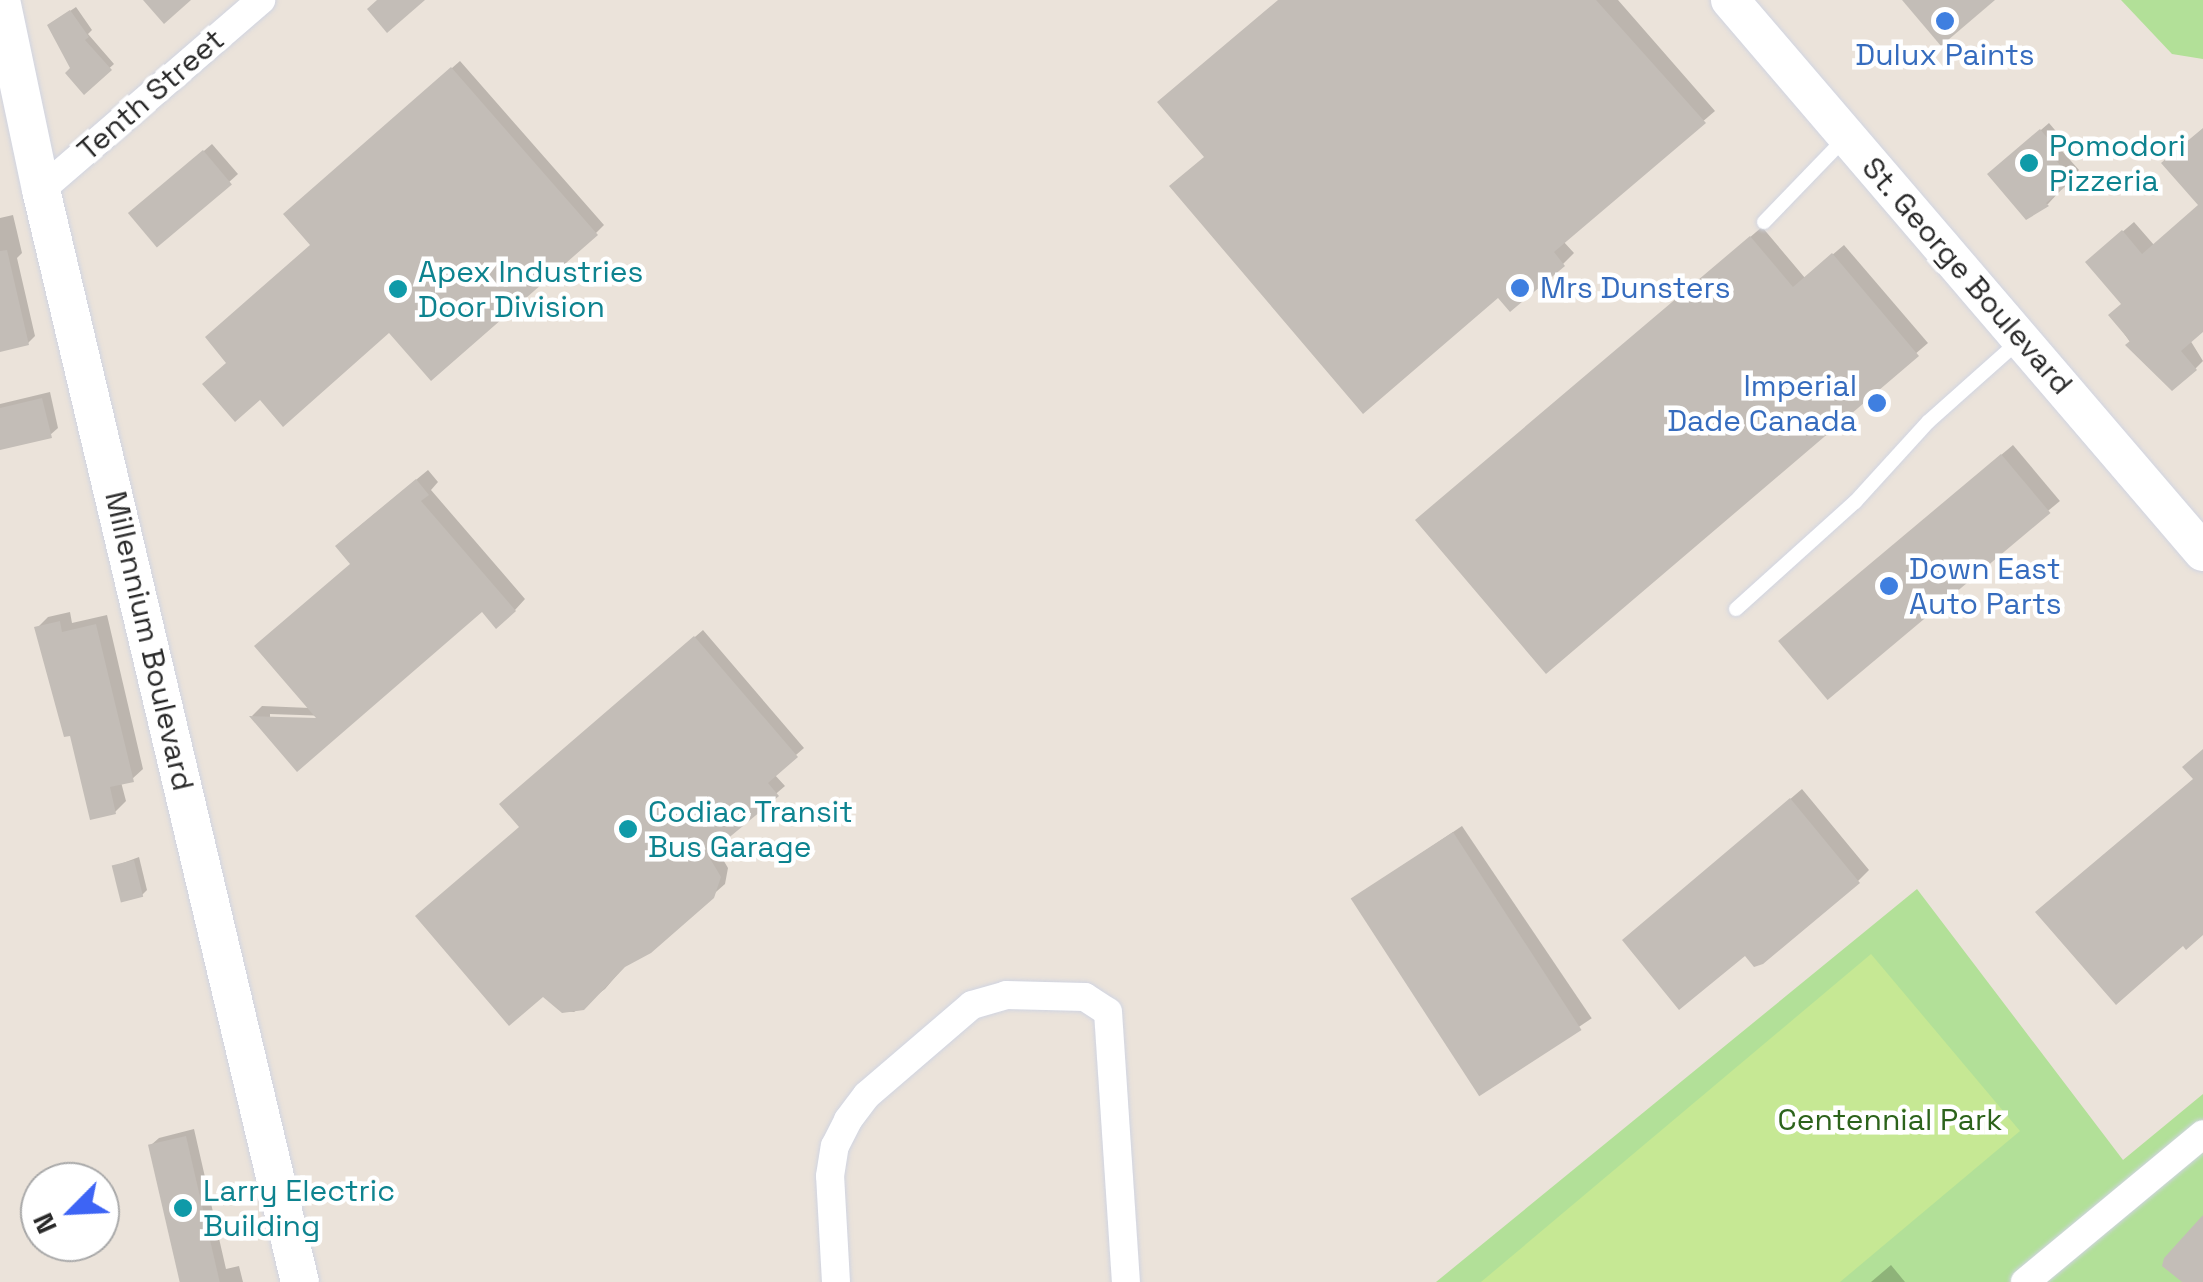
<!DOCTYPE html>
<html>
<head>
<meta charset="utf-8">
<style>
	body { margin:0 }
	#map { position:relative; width:2203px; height:1282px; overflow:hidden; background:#ebe3da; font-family:"Space Grotesk",sans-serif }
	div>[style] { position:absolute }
	.green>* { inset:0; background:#b2e098 }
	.pitch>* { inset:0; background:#c6e894 }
	.shadow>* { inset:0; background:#0003; transform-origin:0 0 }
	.building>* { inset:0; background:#c3bdb7; transform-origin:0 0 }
	.roads { filter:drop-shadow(0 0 2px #d0d4e1) drop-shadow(0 0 2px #d0d4e1) }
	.service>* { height:14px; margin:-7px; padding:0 7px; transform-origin:7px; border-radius:7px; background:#fff }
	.minor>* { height:28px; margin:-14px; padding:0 14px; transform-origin:14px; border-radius:14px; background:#fff }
	.secondary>* { height:38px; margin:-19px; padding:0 19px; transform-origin:19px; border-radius:19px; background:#fff }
	.dots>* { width:28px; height:28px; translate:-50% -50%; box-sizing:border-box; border:5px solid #fff; border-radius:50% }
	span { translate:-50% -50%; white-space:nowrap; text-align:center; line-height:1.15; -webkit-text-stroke:9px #fff; paint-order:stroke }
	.shop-label { font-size:30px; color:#366cbe }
	.left { translate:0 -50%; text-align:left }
	.right { translate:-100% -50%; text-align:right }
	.street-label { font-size:30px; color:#292929 }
	.culture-label { font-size:30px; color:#0d838f }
	.park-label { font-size:30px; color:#2c631b }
	.north { position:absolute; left:20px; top:1162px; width:100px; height:100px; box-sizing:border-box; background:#fff; border:2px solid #a9a9a9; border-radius:50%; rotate:246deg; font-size:28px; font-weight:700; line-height:40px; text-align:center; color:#292929 }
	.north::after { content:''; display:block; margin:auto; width:35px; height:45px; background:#3d64f5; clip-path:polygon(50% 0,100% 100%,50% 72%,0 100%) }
</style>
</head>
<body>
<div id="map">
	<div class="green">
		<div style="clip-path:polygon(2121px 0,2203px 0,2203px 59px,2172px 54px)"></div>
		<div style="clip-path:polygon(1917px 889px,2123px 1160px,2203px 1094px,2203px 1282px,1436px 1282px)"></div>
	</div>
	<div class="pitch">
		<div style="clip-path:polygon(1871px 954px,2020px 1131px,1840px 1282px,1481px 1282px)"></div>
	</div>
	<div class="shadow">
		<div style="clip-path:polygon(1281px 0,1618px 0,1715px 111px,1563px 241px,1574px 253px,1563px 264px,1499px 295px,1206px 156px)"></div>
		<div style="clip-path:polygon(76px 7px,92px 30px,88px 34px,114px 64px,84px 91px,55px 21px)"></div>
		<div style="clip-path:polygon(460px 61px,604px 225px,596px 233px,389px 330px,229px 362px,313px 244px,295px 206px)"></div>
		<div style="clip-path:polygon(2049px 123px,2060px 136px,2054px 142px,2079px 170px,2048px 204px,2027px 217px,1998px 167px)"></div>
		<div style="clip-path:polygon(2203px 129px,2203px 329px,2190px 340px,2203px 361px,2195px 369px,2151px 362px,2147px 366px,2111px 315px,2124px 303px,2099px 252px,2134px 222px,2154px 245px,2201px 205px)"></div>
		<div style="clip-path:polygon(212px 144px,238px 174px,160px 244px,140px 206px)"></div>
		<div style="clip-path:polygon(13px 215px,22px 253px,17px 258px,35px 336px,28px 343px,0 350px,0 218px)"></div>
		<div style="clip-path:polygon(1762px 227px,1805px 278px,1844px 245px,1928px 343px,1546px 671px,1429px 510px)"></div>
		<div style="clip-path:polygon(50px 392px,58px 428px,50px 435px,0 448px,0 404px)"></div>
		<div style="left:2013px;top:445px;width:73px;height:289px;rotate:50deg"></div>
		<div style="clip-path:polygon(evenodd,428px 470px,438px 482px,431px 490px,525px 599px,515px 610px,482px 609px,297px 768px,252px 716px,262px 706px,310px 708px,353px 563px,349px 535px,428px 470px,270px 714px,329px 716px,329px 721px,270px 719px,270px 714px)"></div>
		<div style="clip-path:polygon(70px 612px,72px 623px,107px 615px,143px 769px,132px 779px,121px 782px,126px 801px,115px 812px,72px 733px,37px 628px,48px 617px)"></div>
		<div style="clip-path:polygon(703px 630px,804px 748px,774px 774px,785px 786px,715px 846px,728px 868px,725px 884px,650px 950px,627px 963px,605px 989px,574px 1012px,563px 1011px,522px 826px,510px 797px)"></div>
		<div style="clip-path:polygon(1802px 789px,1869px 870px,1858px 881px,1762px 962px,1745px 952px,1636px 930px)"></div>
		<div style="left:1462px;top:826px;width:232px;height:120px;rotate:56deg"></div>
		<div style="clip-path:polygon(139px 857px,147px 890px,142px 895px,115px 866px)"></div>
		<div style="clip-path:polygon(194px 1129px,226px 1269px,239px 1266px,243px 1282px,183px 1282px,151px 1145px,159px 1138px)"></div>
		<div style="clip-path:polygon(1891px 1265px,1905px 1282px,1871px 1282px)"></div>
	</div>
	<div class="building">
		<div style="clip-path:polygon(143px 0,191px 0,164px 24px)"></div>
		<div style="clip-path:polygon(377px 0,425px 0,387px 33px,367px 9px)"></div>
		<div style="clip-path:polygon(1278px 0,1596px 0,1706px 123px,1554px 252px,1565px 266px,1510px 312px,1498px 298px,1363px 414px,1169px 186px,1204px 157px,1157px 102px)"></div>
		<div style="clip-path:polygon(1902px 0,1995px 0,1941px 46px)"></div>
		<div style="clip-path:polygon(70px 10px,89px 37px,85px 40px,112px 70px,84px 95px,65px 73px,70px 68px,47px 25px)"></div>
		<div style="clip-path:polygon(451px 67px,598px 235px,431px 381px,389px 333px,283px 427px,260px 400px,235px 422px,202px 384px,226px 363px,205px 337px,310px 245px,283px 214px)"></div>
		<div style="clip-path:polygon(2203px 128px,2203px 332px,2181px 351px,2197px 370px,2172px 391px,2125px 345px,2130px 341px,2108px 315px,2121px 304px,2085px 262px,2122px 230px,2142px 254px,2198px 205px,2161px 163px)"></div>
		<div style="clip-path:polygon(2040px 129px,2054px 146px,2048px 151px,2073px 180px,2046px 203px,2049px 206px,2026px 220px,1987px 174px)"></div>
		<div style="left:203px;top:150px;width:45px;height:98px;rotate:50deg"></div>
		<div style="clip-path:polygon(1750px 236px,1793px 287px,1832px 253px,1919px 356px,1546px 674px,1415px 520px)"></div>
		<div style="clip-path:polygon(7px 250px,29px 345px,0 352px,0 251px)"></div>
		<div style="clip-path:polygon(42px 398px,52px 438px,0 450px,0 408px)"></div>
		<div style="left:2001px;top:454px;width:77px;height:291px;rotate:50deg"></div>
		<div style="clip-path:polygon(416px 479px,429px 495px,421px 501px,516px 611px,496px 629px,482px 612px,297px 772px,249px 716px,316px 718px,254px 646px,350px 564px,335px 546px)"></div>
		<div style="clip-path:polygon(60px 621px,62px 632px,96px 624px,134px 782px,110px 787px,116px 814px,90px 820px,70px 736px,64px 737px,34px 627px)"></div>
		<div style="clip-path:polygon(694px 636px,798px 757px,768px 783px,779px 796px,708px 855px,721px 877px,714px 898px,651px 953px,625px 967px,584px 1010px,562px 1013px,543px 997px,509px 1026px,415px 916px,519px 827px,499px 804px)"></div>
		<div style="clip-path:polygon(2203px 749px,2203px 935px,2186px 950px,2183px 946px,2116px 1005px,2035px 912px,2193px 779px,2182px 767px)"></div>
		<div style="clip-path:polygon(1790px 798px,1860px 883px,1763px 964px,1754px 967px,1745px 956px,1679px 1010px,1622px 940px)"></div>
		<div style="left:1453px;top:832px;width:236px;height:122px;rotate:57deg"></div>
		<div style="left:134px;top:860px;width:38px;height:23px;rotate:76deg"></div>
		<div style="left:186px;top:1136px;width:150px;height:39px;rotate:77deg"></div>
		<div style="clip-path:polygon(2203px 1215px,2203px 1282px,2182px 1282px,2162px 1266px,2164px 1258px)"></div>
	</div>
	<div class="roads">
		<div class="service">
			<div style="left:1764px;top:222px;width:118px;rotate:-46deg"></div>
			<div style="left:1736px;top:609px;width:160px;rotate:-42deg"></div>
			<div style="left:1855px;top:502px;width:108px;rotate:-47.6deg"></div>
			<div style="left:1928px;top:422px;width:123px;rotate:-41.7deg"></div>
		</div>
		<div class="minor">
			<div style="left:41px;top:190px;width:291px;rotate:-40.8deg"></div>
			<div style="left:836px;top:1282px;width:106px;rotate:-93.2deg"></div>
			<div style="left:830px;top:1176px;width:30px;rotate:-81deg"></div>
			<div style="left:835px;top:1146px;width:29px;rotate:-63deg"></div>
			<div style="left:848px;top:1120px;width:31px;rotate:-53deg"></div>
			<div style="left:867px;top:1095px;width:138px;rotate:-40.6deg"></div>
			<div style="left:972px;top:1005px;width:35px;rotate:-16deg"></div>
			<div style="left:1006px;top:995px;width:79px;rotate:1.5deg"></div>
			<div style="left:1085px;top:997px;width:27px;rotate:33deg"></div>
			<div style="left:1108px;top:1012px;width:271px;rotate:86.2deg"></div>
			<div style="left:2025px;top:1282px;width:231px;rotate:-39.7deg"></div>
		</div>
		<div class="secondary">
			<div style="left:1px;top:0;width:194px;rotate:78.1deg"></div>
			<div style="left:41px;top:190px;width:1122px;rotate:76.66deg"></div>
			<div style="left:1730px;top:0;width:727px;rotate:49.41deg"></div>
		</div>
	</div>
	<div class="dots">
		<div style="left:1945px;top:21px;background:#3f7fe0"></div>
		<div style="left:2029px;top:163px;background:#0f9aa8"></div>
		<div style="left:1520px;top:288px;background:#3f7fe0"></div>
		<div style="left:398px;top:289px;background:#0f9aa8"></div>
		<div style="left:1877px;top:403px;background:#3f7fe0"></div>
		<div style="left:1889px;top:586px;background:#3f7fe0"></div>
		<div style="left:628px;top:829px;background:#0f9aa8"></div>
		<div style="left:183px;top:1208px;background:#0f9aa8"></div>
	</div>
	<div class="shop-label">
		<span style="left:1945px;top:55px">Dulux Paints</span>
		<span class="left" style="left:1540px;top:288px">Mrs Dunsters</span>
		<span class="right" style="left:1857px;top:403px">Imperial<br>Dade Canada</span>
		<span class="left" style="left:1909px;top:586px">Down East<br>Auto Parts</span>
	</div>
	<div class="street-label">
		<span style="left:151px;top:95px;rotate:-41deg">Tenth Street</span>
		<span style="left:1967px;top:276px;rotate:49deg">St. George Boulevard</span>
		<span style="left:149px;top:641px;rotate:77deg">Millennium Boulevard</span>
	</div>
	<div class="culture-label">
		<span class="left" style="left:2049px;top:163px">Pomodori<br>Pizzeria</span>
		<span class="left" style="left:418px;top:289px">Apex Industries<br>Door Division</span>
		<span class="left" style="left:648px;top:829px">Codiac Transit<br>Bus Garage</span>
		<span class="left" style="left:203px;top:1208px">Larry Electric<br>Building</span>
	</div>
	<div class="park-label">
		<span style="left:1890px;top:1120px">Centennial Park</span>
	</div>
	<div class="north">N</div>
</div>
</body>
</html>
